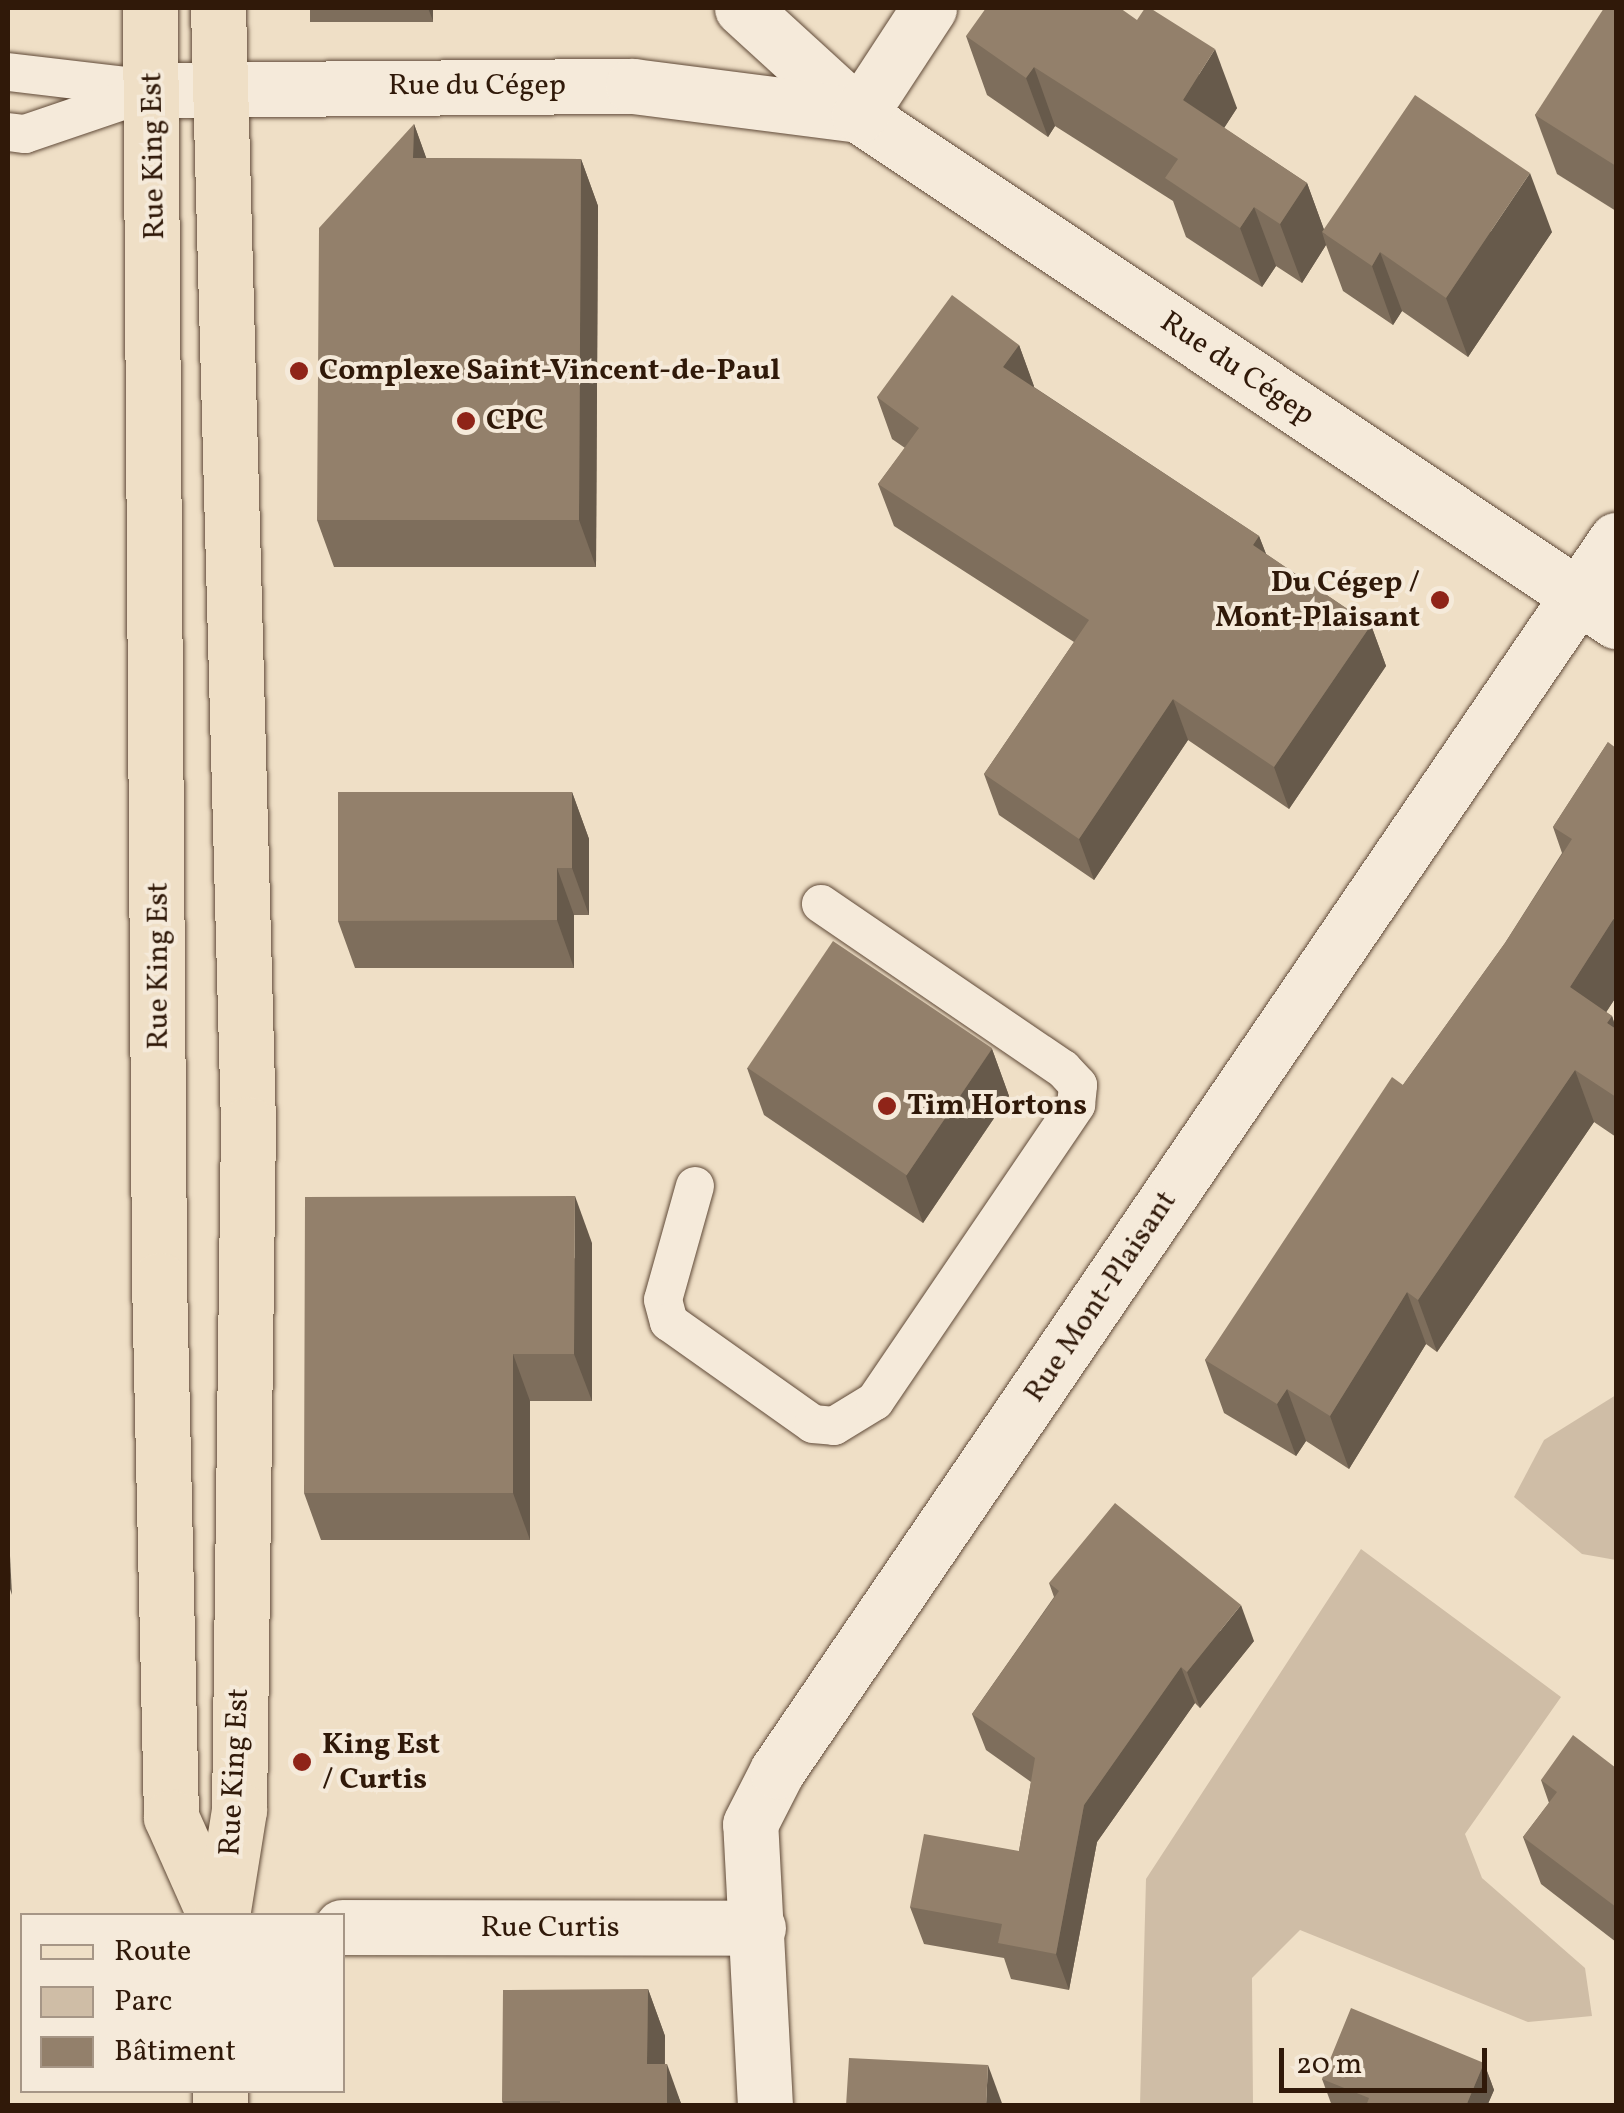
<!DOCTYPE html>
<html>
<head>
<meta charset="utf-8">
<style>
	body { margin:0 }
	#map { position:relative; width:1624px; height:2113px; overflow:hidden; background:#efdfc6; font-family:Vollkorn,serif }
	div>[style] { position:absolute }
	.green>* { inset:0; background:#cfbda6 }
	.roads { filter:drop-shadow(0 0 2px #604a38) drop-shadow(0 0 2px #604a38) }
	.lane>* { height:38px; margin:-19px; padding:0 19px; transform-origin:19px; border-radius:19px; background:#f5eada }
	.street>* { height:55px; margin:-27.5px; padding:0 27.5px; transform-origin:27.5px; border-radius:27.5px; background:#f5eada }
	.primary>* { height:55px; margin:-27.5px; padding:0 27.5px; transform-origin:27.5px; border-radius:27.5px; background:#efdfc6 }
	.wall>* { inset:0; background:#7e6e5c; transform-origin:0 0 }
	.shaded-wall>* { inset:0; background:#675a4b }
	.building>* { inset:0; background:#93806b; transform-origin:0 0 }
	.dots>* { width:28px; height:28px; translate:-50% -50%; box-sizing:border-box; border:5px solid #f5eada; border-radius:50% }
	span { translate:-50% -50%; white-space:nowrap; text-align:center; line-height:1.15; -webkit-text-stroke:8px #f5eada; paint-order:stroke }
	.street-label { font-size:30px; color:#301909 }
	.poi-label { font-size:30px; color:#301909; font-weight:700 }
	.left { translate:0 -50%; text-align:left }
	.right { translate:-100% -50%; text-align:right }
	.frame { position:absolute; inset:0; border:10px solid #301909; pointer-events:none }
	.legend { position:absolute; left:20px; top:1913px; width:325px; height:180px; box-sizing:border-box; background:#f5eada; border:2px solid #a69686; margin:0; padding:12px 18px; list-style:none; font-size:30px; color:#301909 }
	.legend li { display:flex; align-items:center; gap:20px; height:50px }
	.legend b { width:50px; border:2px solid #a69686 }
	.scale { position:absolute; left:1279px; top:2048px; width:208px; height:45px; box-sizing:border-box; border:5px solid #301909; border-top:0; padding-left:12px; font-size:30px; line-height:35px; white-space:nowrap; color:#301909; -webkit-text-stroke:8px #f5eada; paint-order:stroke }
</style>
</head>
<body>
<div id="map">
	<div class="green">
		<div style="clip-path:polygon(1616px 1395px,1616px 1560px,1582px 1554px,1514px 1497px,1544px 1440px)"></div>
		<div style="clip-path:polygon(1361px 1549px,1561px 1697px,1465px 1834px,1482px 1878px,1585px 1968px,1592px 2016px,1528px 2022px,1300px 1930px,1252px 1978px,1253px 2105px,1140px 2105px,1146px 1879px)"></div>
	</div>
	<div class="roads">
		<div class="lane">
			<div style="left:8px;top:72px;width:135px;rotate:6.8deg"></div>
			<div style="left:8px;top:132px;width:17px;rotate:7deg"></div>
			<div style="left:25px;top:134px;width:136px;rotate:-18.8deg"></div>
			<div style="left:695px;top:1186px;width:118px;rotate:105.7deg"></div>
			<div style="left:663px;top:1300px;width:23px;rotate:75deg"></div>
			<div style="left:669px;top:1322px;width:176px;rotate:35.3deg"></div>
			<div style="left:813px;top:1424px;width:21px;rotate:5deg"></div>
			<div style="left:834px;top:1426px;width:48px;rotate:-31.4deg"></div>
			<div style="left:875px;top:1401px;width:358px;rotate:-55.8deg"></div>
			<div style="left:1076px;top:1105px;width:20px;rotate:-84deg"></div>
			<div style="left:1078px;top:1085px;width:22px;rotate:-133deg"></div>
			<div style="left:1063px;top:1069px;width:293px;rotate:-145.7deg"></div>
		</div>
		<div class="street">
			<div style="left:742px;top:8px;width:159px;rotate:42.4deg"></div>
			<div style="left:859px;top:115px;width:911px;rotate:33.76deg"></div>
			<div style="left:154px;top:90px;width:479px;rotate:-0.5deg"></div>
			<div style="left:633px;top:86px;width:228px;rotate:7.3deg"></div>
			<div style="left:859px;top:115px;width:128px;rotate:-56.8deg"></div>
			<div style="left:342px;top:1927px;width:416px;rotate:0.1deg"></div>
			<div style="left:765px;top:2106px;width:282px;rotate:-93deg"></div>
			<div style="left:750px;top:1824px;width:59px;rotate:-63deg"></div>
			<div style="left:777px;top:1771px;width:1490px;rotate:-55.72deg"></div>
		</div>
		<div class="primary">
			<div style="left:150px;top:8px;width:1272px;rotate:89.59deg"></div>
			<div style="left:159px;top:1280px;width:537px;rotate:88.72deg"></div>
			<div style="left:171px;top:1817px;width:108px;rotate:66deg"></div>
			<div style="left:218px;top:8px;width:1116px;rotate:88.46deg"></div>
			<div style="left:248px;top:1124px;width:686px;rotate:90.75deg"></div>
			<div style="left:239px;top:1810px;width:107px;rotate:99.1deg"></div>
			<div style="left:220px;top:2106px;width:16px;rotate:-90deg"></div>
		</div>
	</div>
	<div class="wall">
		<div style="left:310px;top:8px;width:123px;height:14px"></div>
		<div style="clip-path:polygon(1616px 8px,1616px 211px,1557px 174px,1535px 115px)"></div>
		<div style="clip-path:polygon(1137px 20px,1237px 108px,1224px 128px,1307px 183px,1324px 230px,1552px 232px,1468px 357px,1402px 311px,1393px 325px,1343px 291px,1326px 245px,1302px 283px,1276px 266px,1262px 287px,1186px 237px,1173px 201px,1055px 126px,1048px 137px,987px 95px,966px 36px)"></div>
		<div style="clip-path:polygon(414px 124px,426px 158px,581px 159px,598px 206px,596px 567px,334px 567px,317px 520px)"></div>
		<div style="clip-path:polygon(1019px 345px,1034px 387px,1259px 536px,1266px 554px,1371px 625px,1386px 666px,1289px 809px,1188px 740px,1094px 880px,999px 815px,984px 774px,1074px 642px,894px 526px,878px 484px,905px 448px,892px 439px,877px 397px)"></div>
		<div style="clip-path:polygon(1608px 742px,1616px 997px,1606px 1012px,1612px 1016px,1616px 1029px,1616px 1137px,1594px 1122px,1437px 1352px,1426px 1344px,1349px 1469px,1306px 1441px,1296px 1456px,1224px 1413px,1205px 1360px,1505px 943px,1562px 853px,1553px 827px)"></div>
		<div style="clip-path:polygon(572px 792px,589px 839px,589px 915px,574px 915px,574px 968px,355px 968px,338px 921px)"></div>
		<div style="clip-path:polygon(992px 1049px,1009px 1096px,923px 1223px,764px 1115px,747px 1068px)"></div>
		<div style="clip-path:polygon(592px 1243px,592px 1401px,530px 1401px,530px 1540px,321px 1540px,304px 1493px)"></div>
		<div style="clip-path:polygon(1049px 1583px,1254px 1641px,1200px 1708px,1195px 1703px,1097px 1842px,1069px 1990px,1011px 1979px,1004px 1958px,924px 1944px,910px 1907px,1019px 1851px,1031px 1782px,986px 1750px,972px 1714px,1054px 1597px)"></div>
		<div style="clip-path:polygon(1616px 1768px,1616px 1942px,1541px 1884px,1523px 1837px,1549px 1803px,1541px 1780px)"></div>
		<div style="clip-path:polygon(648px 1989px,665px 2036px,665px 2064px,682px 2106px,504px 2106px,502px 2101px)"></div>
		<div style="clip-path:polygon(1484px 2063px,1494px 2090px,1487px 2106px,1332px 2106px,1322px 2079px)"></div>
	</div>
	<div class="shaded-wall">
		<div style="clip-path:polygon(428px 8px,433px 8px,433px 21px)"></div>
		<div style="clip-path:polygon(1215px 49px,1237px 108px,1204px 159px,1183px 100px)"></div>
		<div style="clip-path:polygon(1034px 67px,1055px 126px,1048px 137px,1026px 78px)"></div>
		<div style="clip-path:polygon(414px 124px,431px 171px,413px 158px)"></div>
		<div style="clip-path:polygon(581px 159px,598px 206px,596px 567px,579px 520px)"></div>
		<div style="clip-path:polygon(1530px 173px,1552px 232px,1468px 357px,1446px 298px)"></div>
		<div style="clip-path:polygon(1307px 183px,1326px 235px,1322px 232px,1326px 245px,1302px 283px,1280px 224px)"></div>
		<div style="clip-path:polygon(1254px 207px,1276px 266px,1262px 287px,1240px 228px)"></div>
		<div style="clip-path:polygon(1380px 252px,1402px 311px,1393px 325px,1372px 266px)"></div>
		<div style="clip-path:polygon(1019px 345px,1034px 386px,1018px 408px,1003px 367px)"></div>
		<div style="clip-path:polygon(1259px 536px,1275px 577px,1253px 545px)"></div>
		<div style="clip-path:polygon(1371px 625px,1386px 666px,1289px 809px,1274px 767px)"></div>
		<div style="clip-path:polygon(1173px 699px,1188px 740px,1094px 880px,1079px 839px)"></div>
		<div style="clip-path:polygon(572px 792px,589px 839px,589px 915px,572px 868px)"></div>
		<div style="clip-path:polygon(557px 868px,574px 915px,574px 968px,557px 920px)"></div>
		<div style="clip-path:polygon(1616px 915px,1616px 997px,1589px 1039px,1570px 987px)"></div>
		<div style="clip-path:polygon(1612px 1016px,1616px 1029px,1607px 1023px)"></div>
		<div style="clip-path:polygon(992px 1049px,1009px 1096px,923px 1223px,906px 1176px)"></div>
		<div style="clip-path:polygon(1575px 1070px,1594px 1122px,1437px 1352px,1418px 1300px)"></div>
		<div style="clip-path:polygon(575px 1196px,592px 1243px,592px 1401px,574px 1354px)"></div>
		<div style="clip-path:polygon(1407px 1292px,1426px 1344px,1349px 1469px,1330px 1416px)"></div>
		<div style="clip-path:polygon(513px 1354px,530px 1401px,530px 1540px,513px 1493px)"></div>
		<div style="clip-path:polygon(1287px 1389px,1306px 1441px,1296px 1456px,1277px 1404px)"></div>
		<div style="clip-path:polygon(8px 1516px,12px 1595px,8px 1583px)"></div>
		<div style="clip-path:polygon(1241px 1605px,1254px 1641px,1200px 1708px,1187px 1672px)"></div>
		<div style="clip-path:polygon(1181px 1667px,1195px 1703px,1097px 1842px,1069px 1990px,1056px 1954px,1084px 1805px)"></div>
		<div style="clip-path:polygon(648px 1989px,665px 2036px,664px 2106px,647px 2064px)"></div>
		<div style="clip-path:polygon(1484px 2063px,1494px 2090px,1487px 2106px,1466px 2106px)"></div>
		<div style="clip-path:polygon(667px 2064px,682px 2106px,667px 2106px)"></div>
		<div style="clip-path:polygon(988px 2065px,1003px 2106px,986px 2106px)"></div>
	</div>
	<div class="building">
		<div style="clip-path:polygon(986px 8px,1120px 8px,1137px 20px,1145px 8px,1150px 8px,1215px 49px,1183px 100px,1307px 183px,1280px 224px,1254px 207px,1240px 228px,1165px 178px,1178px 159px,1034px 67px,1026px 78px,966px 36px)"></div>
		<div style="clip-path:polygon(1604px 8px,1616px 8px,1616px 166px,1535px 115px)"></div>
		<div style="clip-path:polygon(1415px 95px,1530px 173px,1446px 298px,1380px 252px,1372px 266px,1322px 232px)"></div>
		<div style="clip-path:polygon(414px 124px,413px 158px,581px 159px,579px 520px,317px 520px,319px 228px)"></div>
		<div style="clip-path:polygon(952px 295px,1019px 345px,1003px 367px,1259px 536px,1253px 545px,1371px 625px,1274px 767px,1173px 699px,1079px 839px,984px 774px,1089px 620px,878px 484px,919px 428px,877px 397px)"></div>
		<div style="clip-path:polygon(1608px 742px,1616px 748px,1616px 915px,1570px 987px,1612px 1016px,1607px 1023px,1616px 1029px,1616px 1097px,1575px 1070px,1418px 1300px,1407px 1292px,1330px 1416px,1287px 1389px,1277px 1404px,1205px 1360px,1392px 1077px,1403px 1085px,1505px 943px,1572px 839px,1553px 827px)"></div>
		<div style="clip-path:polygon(338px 792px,572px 792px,572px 868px,557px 868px,557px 920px,338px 921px)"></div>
		<div style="left:833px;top:941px;width:192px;height:153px;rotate:34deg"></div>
		<div style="clip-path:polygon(575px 1196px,574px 1354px,513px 1354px,513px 1493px,304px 1493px,305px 1197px)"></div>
		<div style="clip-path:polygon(1115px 1503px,1241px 1605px,1187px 1672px,1181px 1667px,1084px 1805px,1056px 1954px,998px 1943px,1002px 1924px,910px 1907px,924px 1834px,1019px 1851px,1035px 1758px,972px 1714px,1059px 1591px,1049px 1583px)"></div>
		<div style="clip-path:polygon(1573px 1735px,1616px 1768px,1616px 1907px,1523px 1837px,1557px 1792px,1541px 1780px)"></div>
		<div style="clip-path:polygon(648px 1989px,647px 2064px,667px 2064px,667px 2106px,560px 2106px,560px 2101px,502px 2101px,503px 1990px)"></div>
		<div style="clip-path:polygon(1351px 2008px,1484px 2063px,1466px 2106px,1366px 2106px,1369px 2098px,1322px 2079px)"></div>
		<div style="clip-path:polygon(849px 2058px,988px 2065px,986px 2106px,846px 2106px)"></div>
	</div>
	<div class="dots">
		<div style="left:299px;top:371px;background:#8f2418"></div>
		<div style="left:466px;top:421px;background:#8f2418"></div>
		<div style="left:1440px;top:600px;background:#8f2418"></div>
		<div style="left:887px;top:1106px;background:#8f2418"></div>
		<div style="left:302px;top:1762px;background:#8f2418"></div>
	</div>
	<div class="street-label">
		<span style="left:477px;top:86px">Rue du Cégep</span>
		<span style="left:154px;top:156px;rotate:-91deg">Rue King Est</span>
		<span style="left:1237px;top:369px;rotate:34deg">Rue du Cégep</span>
		<span style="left:159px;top:966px;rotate:-90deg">Rue King Est</span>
		<span style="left:1101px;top:1297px;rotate:-56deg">Rue Mont-Plaisant</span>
		<span style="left:235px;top:1772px;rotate:-87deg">Rue King Est</span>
		<span style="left:550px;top:1928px">Rue Curtis</span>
	</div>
	<div class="poi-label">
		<span class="left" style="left:319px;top:371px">Complexe Saint-Vincent-de-Paul</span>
		<span class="left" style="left:486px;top:421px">CPC</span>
		<span class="right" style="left:1420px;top:600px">Du Cégep /<br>Mont-Plaisant</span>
		<span class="left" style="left:907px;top:1106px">Tim Hortons</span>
		<span class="left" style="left:322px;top:1762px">King Est<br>/ Curtis</span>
	</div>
	<div class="frame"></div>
	<ul class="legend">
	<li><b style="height:12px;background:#efdfc6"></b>Route</li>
	<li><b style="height:28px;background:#cfbda6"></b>Parc</li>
	<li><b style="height:28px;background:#93806b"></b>Bâtiment</li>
	</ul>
	<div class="scale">20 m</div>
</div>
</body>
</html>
